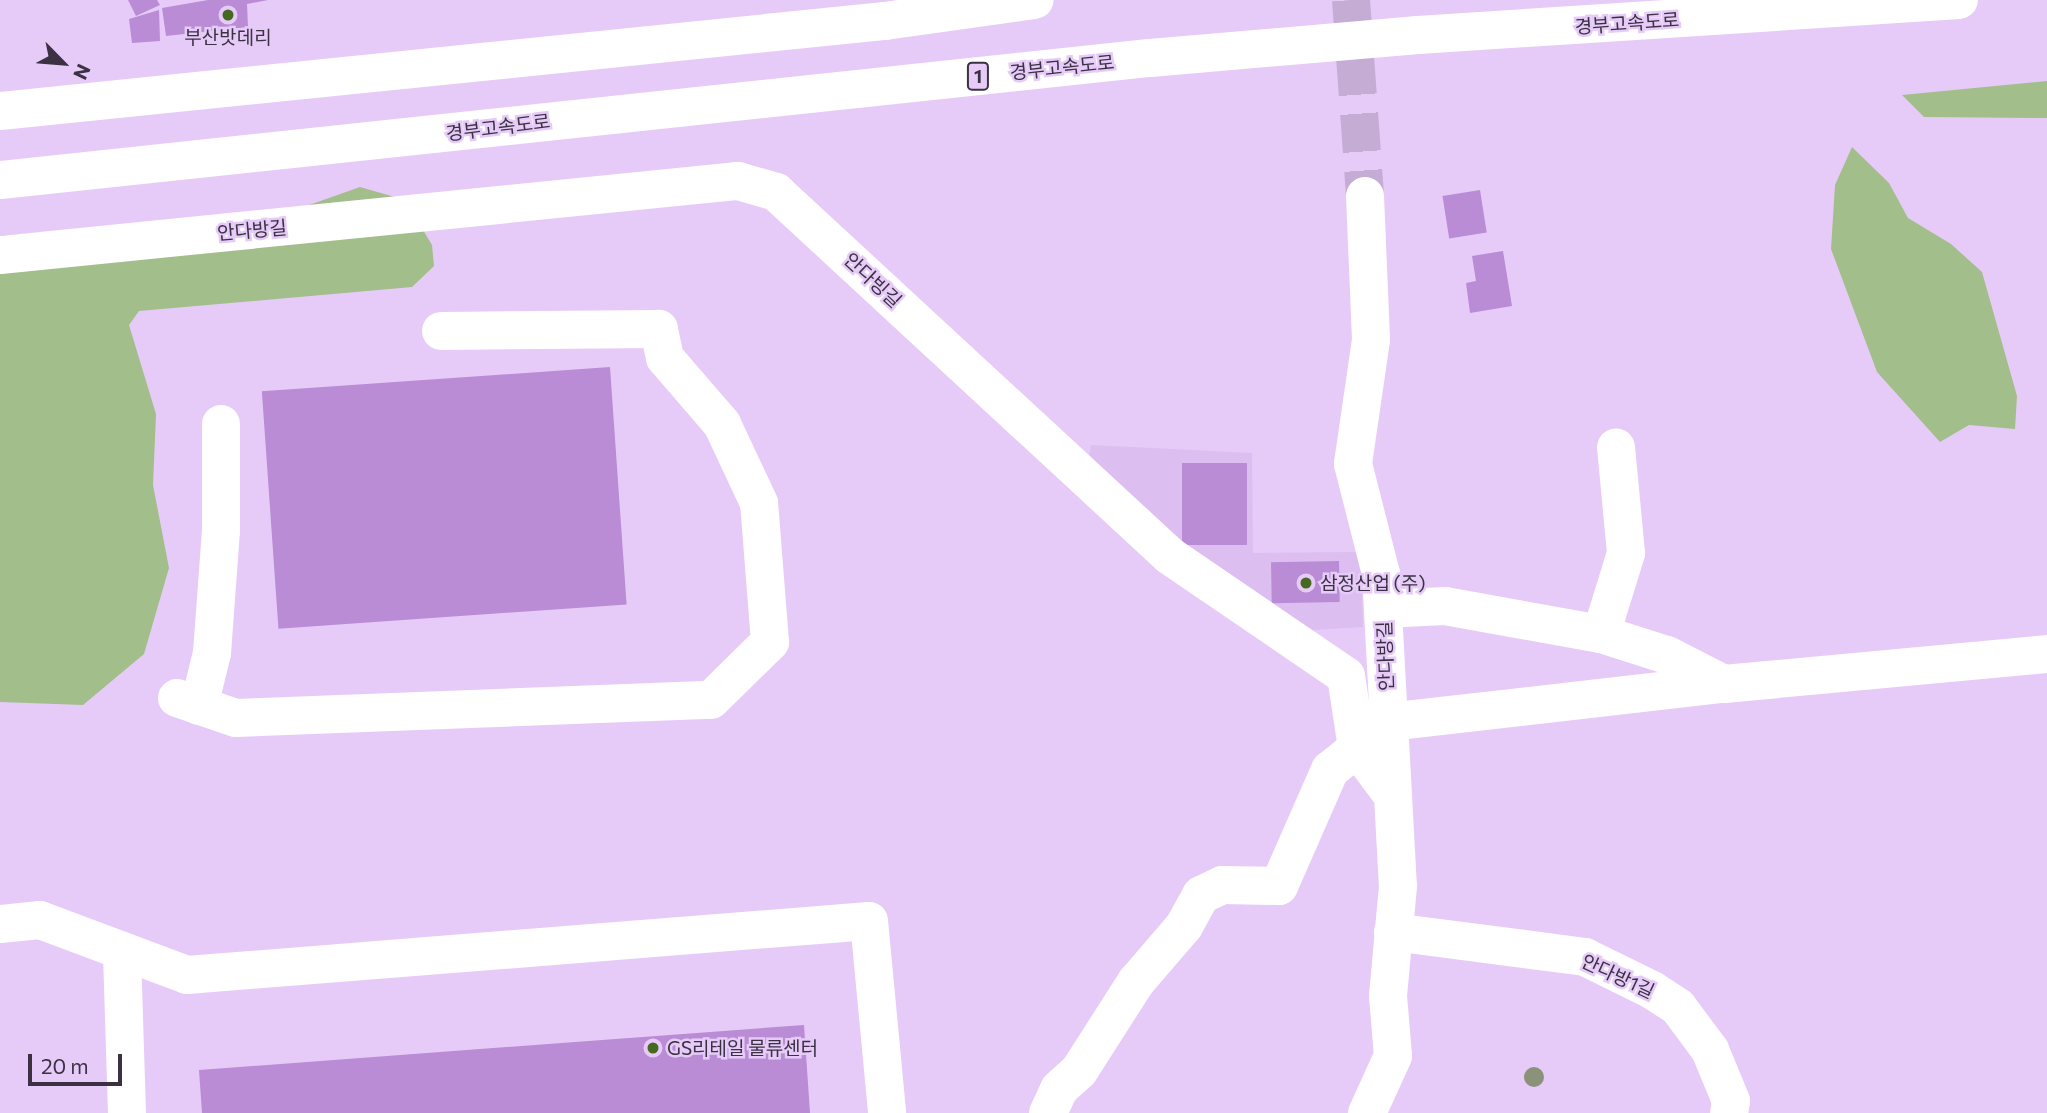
<!DOCTYPE html>
<html>
<head>
<meta charset="utf-8">
<style>
	body { margin:0 }
	#map { position:relative; width:2047px; height:1113px; overflow:hidden; background:#e6cbf8; font-family:Commissioner,"Noto Sans KR",sans-serif }
	div>[style] { position:absolute }
	.built>* { inset:0; background:#dcbef0 }
	.green>* { inset:0; background:#a2be8b }
	.building>* { inset:0; background:#b98cd5; transform-origin:0 0 }
	.minor-tunnel>* { height:38px; margin-top:-19px; transform-origin:0; background:repeating-linear-gradient(90deg,#c4acd4 0 38px,transparent 0 57px) }
	.minor>* { height:38px; margin:-19px; padding:0 19px; transform-origin:19px; border-radius:19px; background:#fff }
	.highway>* { height:38px; margin:-19px; padding:0 19px; transform-origin:19px; border-radius:19px; background:#fff }
	.trees>* { width:20px; height:20px; margin:-10px; border-radius:50%; background:#8a9279 }
	.dots>* { width:19px; height:19px; translate:-50% -50%; box-sizing:border-box; border:4px solid #e6cbf8; border-radius:50% }
	span { translate:-50% -50%; white-space:nowrap; text-align:center; line-height:1.15; -webkit-text-stroke:5px #e6cbf8; paint-order:stroke }
	.shield-label span { padding:2px 5px; background:#e6cbf8; border:2px solid; border-radius:5px; -webkit-text-stroke-width:0 }
	.shield-label { font-size:18px; color:#3b3142; font-weight:700 }
	.street-label { font-size:19px; color:#3b3142 }
	.poi-label { font-size:19px; color:#3b3142 }
	.left { translate:0 -50%; text-align:left }
	.north { position:absolute; left:28px; top:28px; width:70px; height:70px; -webkit-text-stroke:5px #e6cbf8; paint-order:stroke; rotate:115deg; font-size:19px; font-weight:700; line-height:28px; text-align:center; color:#3b3142 }
	.north::after { content:''; display:block; margin:auto; width:24px; height:32px; background:#3b3142; clip-path:polygon(50% 0,100% 100%,50% 72%,0 100%) }
	.scale { position:absolute; left:28px; top:1054px; width:94px; height:32px; box-sizing:border-box; border:4px solid #3b3142; border-top:0; padding-left:9px; font-size:21px; line-height:24px; white-space:nowrap; color:#3b3142; -webkit-text-stroke:5px #e6cbf8; paint-order:stroke }
</style>
</head>
<body>
<div id="map">
	<div class="built">
		<div style="clip-path:polygon(1091px 445px,1252px 453px,1253px 553px,1361px 552px,1363px 627px,1296px 631px,1087px 467px)"></div>
	</div>
	<div class="green">
		<div style="clip-path:polygon(2047px 81px,2047px 118px,1924px 117px,1902px 95px)"></div>
		<div style="clip-path:polygon(1852px 147px,1889px 183px,1908px 218px,1951px 244px,1982px 272px,2017px 396px,2015px 429px,1969px 425px,1940px 442px,1877px 372px,1831px 249px,1835px 185px)"></div>
		<div style="clip-path:polygon(360px 187px,405px 200px,432px 245px,434px 266px,412px 287px,139px 311px,129px 325px,156px 414px,153px 485px,169px 568px,144px 654px,83px 705px,0 702px,0 236px,295px 210px)"></div>
	</div>
	<div class="building">
		<div style="clip-path:polygon(128px 0,157px 0,160px 5px,136px 16px)"></div>
		<div style="clip-path:polygon(208px 0,268px 0,247px 4px,248px 27px,166px 36px,162px 8px)"></div>
		<div style="clip-path:polygon(159px 10px,160px 41px,132px 43px,129px 19px)"></div>
		<div style="left:1480px;top:190px;width:43px;height:38px;rotate:81deg"></div>
		<div style="clip-path:polygon(1503px 251px,1512px 306px,1470px 313px,1466px 283px,1476px 281px,1472px 256px)"></div>
		<div style="left:610px;top:367px;width:238px;height:349px;rotate:86deg"></div>
		<div style="left:1182px;top:463px;width:65px;height:82px"></div>
		<div style="left:1339px;top:561px;width:41px;height:68px;rotate:89deg"></div>
		<div style="clip-path:polygon(804px 1025px,810px 1113px,202px 1113px,199px 1070px)"></div>
	</div>
	<div class="minor-tunnel">
		<div style="left:1351px;top:0;width:196px;rotate:85.9deg"></div>
	</div>
	<div class="minor">
		<div style="left:1365px;top:196px;width:144px;rotate:87.6deg"></div>
		<div style="left:1371px;top:340px;width:125px;rotate:98.3deg"></div>
		<div style="left:1353px;top:464px;width:114px;rotate:75.7deg"></div>
		<div style="left:1381px;top:574px;width:312px;rotate:86.9deg"></div>
		<div style="left:1398px;top:886px;width:110px;rotate:95.2deg"></div>
		<div style="left:1388px;top:996px;width:60px;rotate:85.2deg"></div>
		<div style="left:1393px;top:1056px;width:63px;rotate:114.5deg"></div>
		<div style="left:0;top:255px;width:742px;rotate:-5.73deg"></div>
		<div style="left:738px;top:181px;width:40px;rotate:16deg"></div>
		<div style="left:776px;top:192px;width:536px;rotate:42.73deg"></div>
		<div style="left:1170px;top:556px;width:213px;rotate:34.3deg"></div>
		<div style="left:1346px;top:676px;width:73px;rotate:81.3deg"></div>
		<div style="left:1357px;top:748px;width:60px;rotate:53.1deg"></div>
		<div style="left:1383px;top:609px;width:62px;rotate:-2.8deg"></div>
		<div style="left:1445px;top:606px;width:158px;rotate:10.2deg"></div>
		<div style="left:1601px;top:634px;width:69px;rotate:17.7deg"></div>
		<div style="left:1667px;top:655px;width:64px;rotate:27deg"></div>
		<div style="left:1601px;top:634px;width:85px;rotate:-72.8deg"></div>
		<div style="left:1626px;top:553px;width:106px;rotate:-95.4deg"></div>
		<div style="left:177px;top:698px;width:62px;rotate:18.7deg"></div>
		<div style="left:236px;top:718px;width:475px;rotate:-2.2deg"></div>
		<div style="left:711px;top:700px;width:83px;rotate:-44.5deg"></div>
		<div style="left:770px;top:642px;width:139px;rotate:-94.5deg"></div>
		<div style="left:759px;top:503px;width:87px;rotate:-115.1deg"></div>
		<div style="left:722px;top:424px;width:87px;rotate:-130.8deg"></div>
		<div style="left:665px;top:358px;width:30px;rotate:-102deg"></div>
		<div style="left:659px;top:329px;width:218px;rotate:179.5deg"></div>
		<div style="left:199px;top:706px;width:55px;rotate:-76.2deg"></div>
		<div style="left:212px;top:653px;width:122px;rotate:-85.8deg"></div>
		<div style="left:221px;top:531px;width:107px;rotate:-90deg"></div>
		<div style="left:1361px;top:721px;width:27px;rotate:2deg"></div>
		<div style="left:1388px;top:722px;width:338px;rotate:-6.5deg"></div>
		<div style="left:1724px;top:684px;width:324px;rotate:-5.3deg"></div>
		<div style="left:0;top:924px;width:40px;rotate:-5.7deg"></div>
		<div style="left:40px;top:920px;width:157px;rotate:20.5deg"></div>
		<div style="left:187px;top:975px;width:684px;rotate:-4.53deg"></div>
		<div style="left:869px;top:921px;width:193px;rotate:84.6deg"></div>
		<div style="left:1393px;top:932px;width:194px;rotate:7.4deg"></div>
		<div style="left:1585px;top:957px;width:75px;rotate:26.2deg"></div>
		<div style="left:1652px;top:990px;width:31px;rotate:33deg"></div>
		<div style="left:1678px;top:1007px;width:54px;rotate:53.3deg"></div>
		<div style="left:1710px;top:1050px;width:55px;rotate:67.6deg"></div>
		<div style="left:1731px;top:1101px;width:12px;rotate:99deg"></div>
		<div style="left:122px;top:954px;width:159px;rotate:88.2deg"></div>
		<div style="left:1048px;top:1113px;width:26px;rotate:-65deg"></div>
		<div style="left:1059px;top:1089px;width:27px;rotate:-42deg"></div>
		<div style="left:1079px;top:1071px;width:106px;rotate:-57.4deg"></div>
		<div style="left:1136px;top:982px;width:74px;rotate:-49.4deg"></div>
		<div style="left:1184px;top:926px;width:35px;rotate:-61deg"></div>
		<div style="left:1201px;top:895px;width:23px;rotate:-25deg"></div>
		<div style="left:1222px;top:885px;width:57px;rotate:1deg"></div>
		<div style="left:1279px;top:886px;width:127px;rotate:-66.3deg"></div>
		<div style="left:1330px;top:770px;width:35px;rotate:-39deg"></div>
	</div>
	<div class="highway">
		<div style="left:0;top:111px;width:890px;rotate:-5.81deg"></div>
		<div style="left:885px;top:21px;width:151px;rotate:-8deg"></div>
		<div style="left:0;top:180px;width:1156px;rotate:-6.06deg"></div>
		<div style="left:1150px;top:58px;width:269px;rotate:-4.9deg"></div>
		<div style="left:1418px;top:35px;width:542px;rotate:-3.7deg"></div>
	</div>
	<div class="trees">
		<div style="left:1534px;top:1077px"></div>
	</div>
	<div class="dots">
		<div style="left:228px;top:15px;background:#466921"></div>
		<div style="left:1306px;top:583px;background:#466921"></div>
		<div style="left:653px;top:1048px;background:#466921"></div>
	</div>
	<div class="shield-label">
		<span style="left:978px;top:76px">1</span>
	</div>
	<div class="street-label">
		<span style="left:1627px;top:23px;rotate:-4deg">경부고속도로</span>
		<span style="left:1062px;top:67px;rotate:-6deg">경부고속도로</span>
		<span style="left:498px;top:127px;rotate:-7deg">경부고속도로</span>
		<span style="left:252px;top:230px;rotate:-5deg">안다방길</span>
		<span style="left:873px;top:280px;rotate:43deg">안다빙길</span>
		<span style="left:1385px;top:656px;rotate:-92deg">안다방길</span>
		<span style="left:1618px;top:976px;rotate:25deg">안다방1길</span>
	</div>
	<div class="poi-label">
		<span style="left:228px;top:37px">부산밧데리</span>
		<span class="left" style="left:1320px;top:583px">삼정산업 (주)</span>
		<span class="left" style="left:667px;top:1048px">GS리테일 물류센터</span>
	</div>
	<div class="north">N</div>
	<div class="scale">20 m</div>
</div>
</body>
</html>
